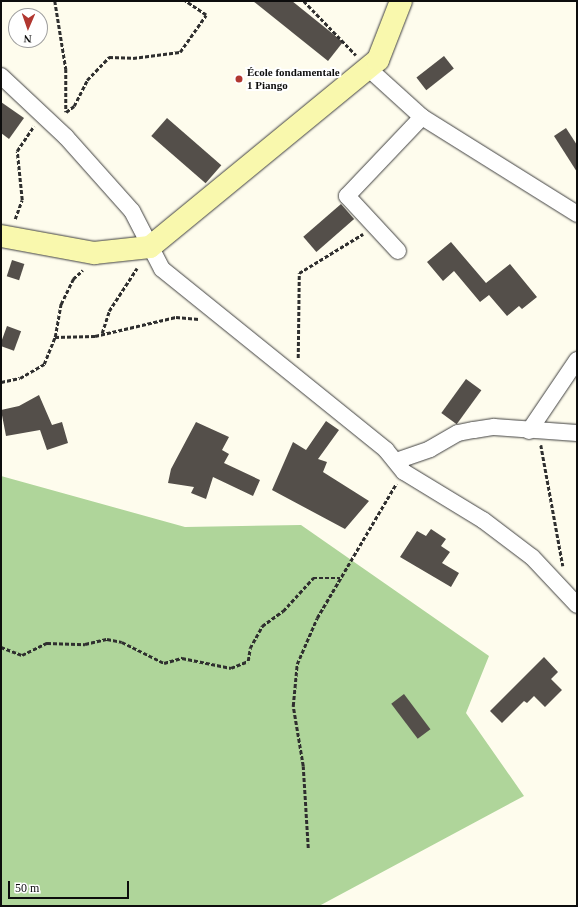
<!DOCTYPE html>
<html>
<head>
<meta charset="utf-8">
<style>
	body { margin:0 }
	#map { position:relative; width:578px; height:907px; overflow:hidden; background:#fefced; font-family:"Times New Roman",serif }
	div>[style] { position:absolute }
	.forest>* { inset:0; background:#afd59a }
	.building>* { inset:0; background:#544f4a; transform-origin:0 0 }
	.path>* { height:2.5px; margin-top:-1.25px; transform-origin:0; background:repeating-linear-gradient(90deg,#2f2f2f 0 4px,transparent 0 6px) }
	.roads { filter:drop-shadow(0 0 1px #404040) drop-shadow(0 0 1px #404040) }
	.minor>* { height:16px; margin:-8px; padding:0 8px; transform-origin:8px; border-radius:8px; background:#fff }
	.secondary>* { height:22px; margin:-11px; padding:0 11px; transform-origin:11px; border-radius:11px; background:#f9f8ad }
	.dots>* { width:11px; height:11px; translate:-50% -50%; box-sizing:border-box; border:2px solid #fff; border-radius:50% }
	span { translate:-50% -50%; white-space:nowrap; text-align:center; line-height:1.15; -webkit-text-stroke:4px #fff; paint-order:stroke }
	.poi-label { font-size:11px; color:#0d0d0d; font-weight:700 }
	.left { translate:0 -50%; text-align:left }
	.frame { position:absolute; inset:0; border:2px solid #0d0d0d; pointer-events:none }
	.north { position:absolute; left:8px; top:8px; width:40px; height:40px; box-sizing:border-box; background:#fff; border:1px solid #9e9e9e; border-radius:50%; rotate:182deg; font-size:11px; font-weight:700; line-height:16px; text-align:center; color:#0d0d0d }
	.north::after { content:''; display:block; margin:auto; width:14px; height:18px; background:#b13730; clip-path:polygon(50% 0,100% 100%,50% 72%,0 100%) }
	.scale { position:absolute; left:8px; top:881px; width:121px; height:18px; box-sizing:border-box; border:2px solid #0d0d0d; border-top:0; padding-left:5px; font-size:12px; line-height:14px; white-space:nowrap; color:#0d0d0d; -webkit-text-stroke:3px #fff; paint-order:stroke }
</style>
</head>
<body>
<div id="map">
	<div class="forest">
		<div style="clip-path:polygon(1px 476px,185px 527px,301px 525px,489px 656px,466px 713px,524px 796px,319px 906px,1px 906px)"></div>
	</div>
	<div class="building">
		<div style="clip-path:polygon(253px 1px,292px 1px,343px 42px,328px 61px)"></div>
		<div style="left:444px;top:56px;width:16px;height:35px;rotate:52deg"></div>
		<div style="clip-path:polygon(1px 102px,24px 118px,9px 139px,1px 133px)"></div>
		<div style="left:167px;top:118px;width:72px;height:24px;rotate:41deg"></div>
		<div style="clip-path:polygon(566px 128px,577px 145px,577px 172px,554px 136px)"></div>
		<div style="left:341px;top:204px;width:20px;height:50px;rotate:49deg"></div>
		<div style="clip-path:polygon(451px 242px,486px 283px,510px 264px,537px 297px,522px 309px,519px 306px,507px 316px,489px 295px,480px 302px,454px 271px,443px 281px,427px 262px)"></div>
		<div style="left:12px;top:260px;width:13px;height:17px;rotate:18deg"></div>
		<div style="left:7px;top:326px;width:15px;height:21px;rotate:20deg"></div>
		<div style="left:466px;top:379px;width:19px;height:42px;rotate:36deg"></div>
		<div style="clip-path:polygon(39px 395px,52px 425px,62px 422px,68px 443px,47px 450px,40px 430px,6px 436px,1px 410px,19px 406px)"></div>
		<div style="clip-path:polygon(326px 421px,339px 430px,318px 459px,327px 462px,323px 472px,369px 501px,345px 529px,272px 490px,293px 442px,306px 450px)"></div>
		<div style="clip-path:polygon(196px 422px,229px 437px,222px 450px,229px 454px,224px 463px,260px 480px,253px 496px,213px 477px,206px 499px,191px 493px,194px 487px,168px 483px,171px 469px)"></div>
		<div style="clip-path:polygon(431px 529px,446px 539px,441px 546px,450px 552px,442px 563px,459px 573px,451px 587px,400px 557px,417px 531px,426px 536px)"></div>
		<div style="clip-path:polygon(544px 657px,558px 672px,551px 679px,562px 690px,545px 707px,534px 696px,527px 703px,524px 701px,502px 723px,490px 711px)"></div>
		<div style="left:404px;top:694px;width:44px;height:16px;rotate:53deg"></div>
	</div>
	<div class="path">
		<div style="left:55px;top:1px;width:69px;rotate:80.8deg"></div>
		<div style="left:66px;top:69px;width:43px;rotate:90deg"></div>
		<div style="left:304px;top:1px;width:75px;rotate:46.1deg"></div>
		<div style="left:66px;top:112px;width:10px;rotate:-37deg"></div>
		<div style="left:74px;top:106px;width:29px;rotate:-63deg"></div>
		<div style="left:87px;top:80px;width:32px;rotate:-46deg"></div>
		<div style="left:109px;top:57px;width:24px;rotate:2deg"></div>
		<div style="left:133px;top:58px;width:47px;rotate:-7.3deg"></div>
		<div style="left:180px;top:52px;width:45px;rotate:-54.9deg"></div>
		<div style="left:206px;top:15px;width:25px;rotate:-146deg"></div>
		<div style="left:15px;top:219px;width:20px;rotate:-70deg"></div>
		<div style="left:22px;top:200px;width:49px;rotate:-95.8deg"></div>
		<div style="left:17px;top:151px;width:30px;rotate:-56deg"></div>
		<div style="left:102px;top:333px;width:23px;rotate:-72deg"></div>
		<div style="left:109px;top:311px;width:51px;rotate:-56.9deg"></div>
		<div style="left:55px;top:337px;width:40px;rotate:-1.4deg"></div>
		<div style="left:95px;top:336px;width:83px;rotate:-13.2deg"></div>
		<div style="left:176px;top:317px;width:23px;rotate:5deg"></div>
		<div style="left:298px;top:358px;width:85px;rotate:-89.3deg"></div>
		<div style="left:299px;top:273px;width:75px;rotate:-31.4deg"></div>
		<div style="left:1px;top:382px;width:19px;rotate:-12deg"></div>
		<div style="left:20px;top:378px;width:28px;rotate:-30deg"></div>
		<div style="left:44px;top:364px;width:29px;rotate:-68deg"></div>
		<div style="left:55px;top:337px;width:34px;rotate:-80deg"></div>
		<div style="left:61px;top:304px;width:28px;rotate:-64deg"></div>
		<div style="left:73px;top:279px;width:13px;rotate:-42deg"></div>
		<div style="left:541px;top:445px;width:123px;rotate:79.7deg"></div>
		<div style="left:1px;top:647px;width:22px;rotate:21deg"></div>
		<div style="left:22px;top:655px;width:28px;rotate:-26deg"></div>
		<div style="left:47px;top:643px;width:38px;rotate:2deg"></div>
		<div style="left:85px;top:644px;width:23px;rotate:-13deg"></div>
		<div style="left:107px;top:639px;width:15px;rotate:11deg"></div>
		<div style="left:122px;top:642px;width:47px;rotate:26.6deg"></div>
		<div style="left:164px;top:663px;width:19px;rotate:-16deg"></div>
		<div style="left:182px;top:658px;width:50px;rotate:11.5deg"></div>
		<div style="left:231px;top:668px;width:18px;rotate:-22deg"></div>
		<div style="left:248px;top:661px;width:13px;rotate:-81deg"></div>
		<div style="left:250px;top:648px;width:25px;rotate:-61deg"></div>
		<div style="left:262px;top:626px;width:26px;rotate:-36deg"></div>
		<div style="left:283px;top:611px;width:45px;rotate:-47.7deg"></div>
		<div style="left:313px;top:578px;width:27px"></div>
		<div style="left:308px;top:848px;width:82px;rotate:-93.5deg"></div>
		<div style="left:303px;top:766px;width:61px;rotate:-99.5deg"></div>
		<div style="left:293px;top:706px;width:42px;rotate:-84.6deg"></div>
		<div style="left:297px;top:664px;width:50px;rotate:-66.5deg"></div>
		<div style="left:317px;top:618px;width:156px;rotate:-59.5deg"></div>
	</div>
	<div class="roads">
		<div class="minor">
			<div style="left:369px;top:69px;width:72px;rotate:42.2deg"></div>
			<div style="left:422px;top:117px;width:183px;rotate:32deg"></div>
			<div style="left:1px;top:76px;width:89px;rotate:43.2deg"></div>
			<div style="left:66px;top:137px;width:99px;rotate:48.3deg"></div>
			<div style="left:132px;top:211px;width:65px;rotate:62.7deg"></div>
			<div style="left:162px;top:269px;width:288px;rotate:38.9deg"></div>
			<div style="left:386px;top:450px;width:28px;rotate:51deg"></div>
			<div style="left:404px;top:472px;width:92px;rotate:31.3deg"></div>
			<div style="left:483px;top:520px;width:61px;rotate:37.1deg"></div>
			<div style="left:532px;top:557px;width:66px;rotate:46.8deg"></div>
			<div style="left:398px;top:251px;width:75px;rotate:-132.8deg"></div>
			<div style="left:347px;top:196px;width:109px;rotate:-46.5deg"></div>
			<div style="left:529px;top:431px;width:86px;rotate:-55.9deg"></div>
			<div style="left:396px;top:461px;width:36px;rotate:-19deg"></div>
			<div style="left:430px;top:449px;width:32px;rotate:-30deg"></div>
			<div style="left:458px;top:433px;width:16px;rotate:-11deg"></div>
			<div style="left:474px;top:430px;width:20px;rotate:-9deg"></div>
			<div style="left:494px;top:427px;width:83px;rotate:4.1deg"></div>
		</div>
		<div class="secondary">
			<div style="left:1px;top:236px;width:95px;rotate:10.4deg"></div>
			<div style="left:94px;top:253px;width:56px;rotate:-6.1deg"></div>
			<div style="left:150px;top:247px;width:295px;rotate:-39.4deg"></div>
			<div style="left:378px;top:60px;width:63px;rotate:-68.7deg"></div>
		</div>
	</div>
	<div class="dots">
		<div style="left:239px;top:79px;background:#b13730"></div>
	</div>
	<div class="poi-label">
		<span class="left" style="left:247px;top:79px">École fondamentale<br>1 Piango</span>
	</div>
	<div class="frame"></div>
	<div class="north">N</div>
	<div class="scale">50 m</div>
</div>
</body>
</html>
